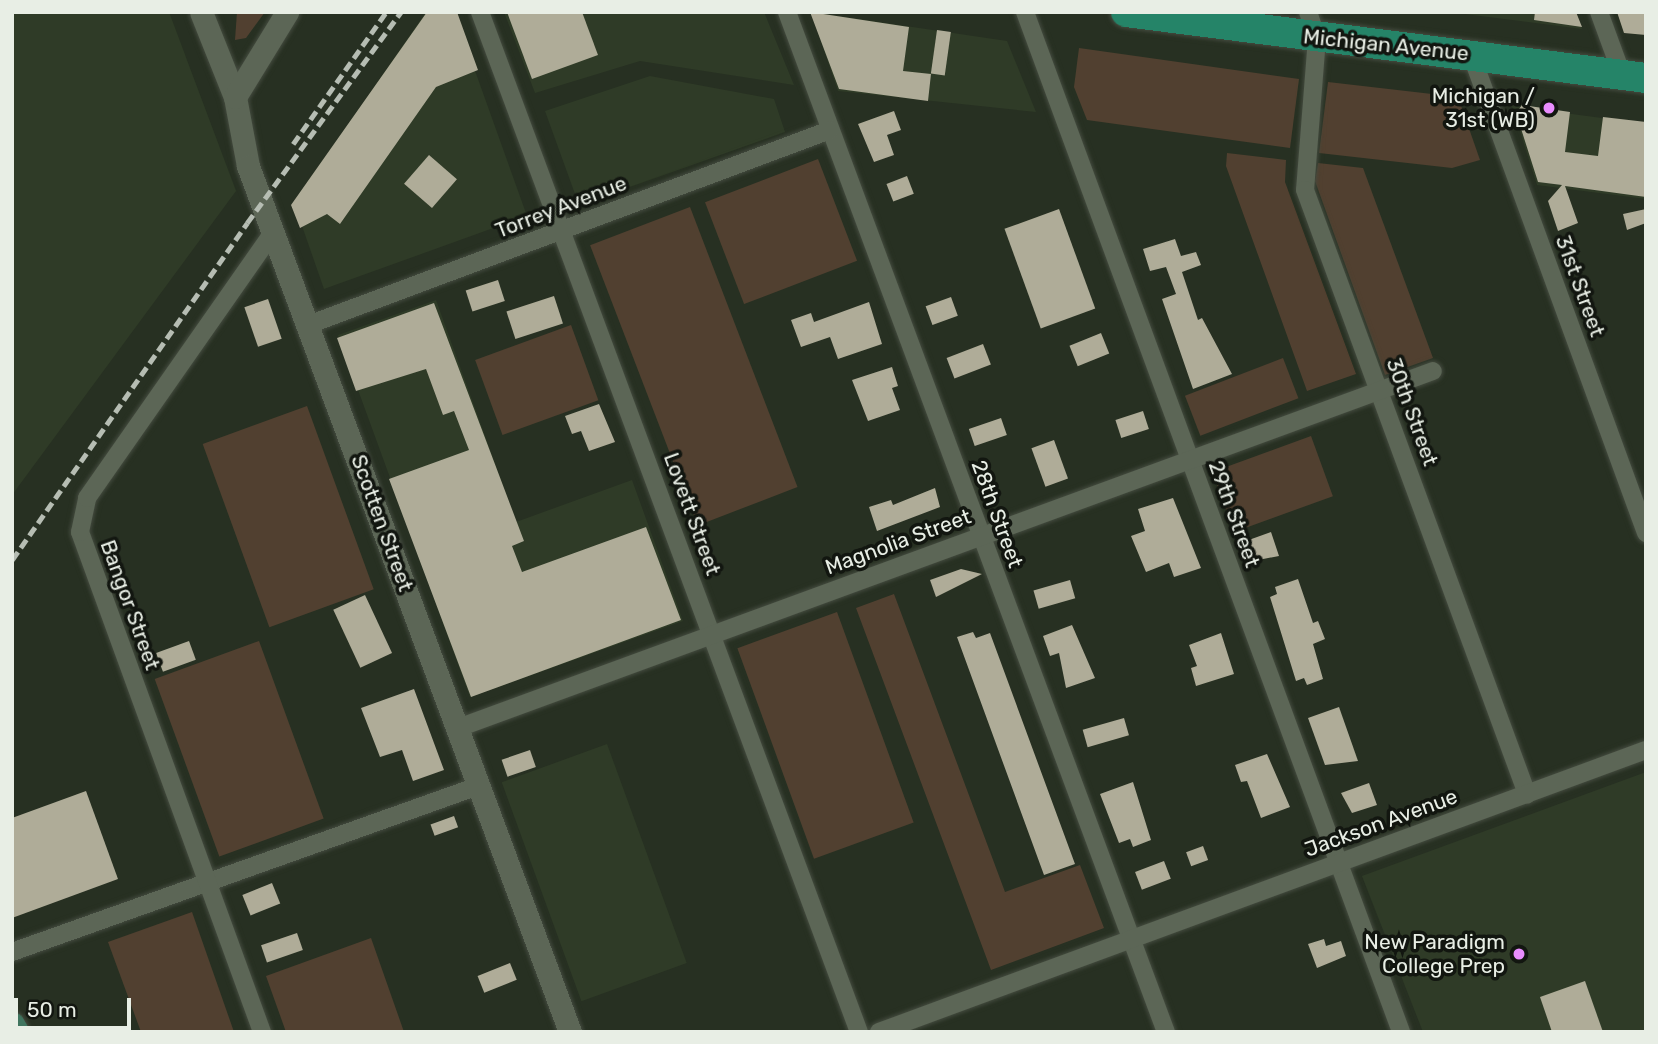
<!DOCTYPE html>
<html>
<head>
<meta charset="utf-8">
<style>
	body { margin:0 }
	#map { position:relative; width:1658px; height:1044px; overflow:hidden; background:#273022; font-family:Rubik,sans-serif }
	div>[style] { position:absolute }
	.built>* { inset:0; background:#2f3b27; transform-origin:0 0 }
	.green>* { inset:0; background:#514030; transform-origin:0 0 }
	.building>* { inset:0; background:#afac98; transform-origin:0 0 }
	.roads { filter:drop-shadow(0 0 2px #444b3f) drop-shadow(0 0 2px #444b3f) }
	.minor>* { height:18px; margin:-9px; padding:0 9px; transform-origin:9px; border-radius:9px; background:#5c6656 }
	.tertiary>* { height:23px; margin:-11.5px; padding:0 11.5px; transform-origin:11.5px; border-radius:11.5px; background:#5c6656 }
	.secondary>* { height:26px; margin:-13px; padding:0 13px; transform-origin:13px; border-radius:13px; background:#40755f }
	.primary>* { height:30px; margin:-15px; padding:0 15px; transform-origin:15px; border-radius:15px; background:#258468 }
	.rail>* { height:4.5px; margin-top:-2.25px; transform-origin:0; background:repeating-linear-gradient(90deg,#b6bdb3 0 10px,transparent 0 15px) }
	.dots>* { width:19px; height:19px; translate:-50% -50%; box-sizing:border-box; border:4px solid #121610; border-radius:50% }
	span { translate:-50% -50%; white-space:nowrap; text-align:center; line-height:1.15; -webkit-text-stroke:7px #121610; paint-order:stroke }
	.street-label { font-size:21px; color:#e8eee5 }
	.poi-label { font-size:21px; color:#e8eee5 }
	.right { translate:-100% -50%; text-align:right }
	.frame { position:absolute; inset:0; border:14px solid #e8eee5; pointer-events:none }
	.scale { position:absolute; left:14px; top:998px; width:117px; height:32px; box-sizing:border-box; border:4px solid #e8eee5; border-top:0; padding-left:9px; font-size:21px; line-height:24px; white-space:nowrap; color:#e8eee5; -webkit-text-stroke:5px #121610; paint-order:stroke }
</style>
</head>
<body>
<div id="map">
	<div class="built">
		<div style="clip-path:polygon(12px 12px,169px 12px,236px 191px,12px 495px)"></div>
		<div style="clip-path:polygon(426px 12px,454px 12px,527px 216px,324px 289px,294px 203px)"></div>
		<div style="clip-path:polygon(504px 12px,764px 12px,794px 85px,640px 61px,535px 93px)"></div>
		<div style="clip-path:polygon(811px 12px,1007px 41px,1036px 112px,838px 91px)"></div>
		<div style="clip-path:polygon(1449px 12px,1576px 12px,1582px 29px)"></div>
		<div style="clip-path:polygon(650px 76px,774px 99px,785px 132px,579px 205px,545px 111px)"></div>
		<div style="clip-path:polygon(1512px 106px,1646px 124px,1646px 199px,1537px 185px)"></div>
		<div style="clip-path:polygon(436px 300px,516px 522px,632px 480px,683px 621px,470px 697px,338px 335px)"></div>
		<div style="left:607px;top:744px;width:233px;height:112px;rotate:70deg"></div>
		<div style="clip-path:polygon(1646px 772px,1646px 1032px,1423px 1032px,1362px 876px)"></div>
	</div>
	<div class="green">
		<div style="clip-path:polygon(237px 12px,265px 12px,246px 38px,235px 40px)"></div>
		<div style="clip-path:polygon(1079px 48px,1299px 79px,1290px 148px,1087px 120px,1074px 87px)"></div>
		<div style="clip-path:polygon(1328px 82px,1458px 97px,1480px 160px,1452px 168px,1319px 153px)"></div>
		<div style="clip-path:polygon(1227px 153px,1286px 160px,1285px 182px,1356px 374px,1307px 391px,1226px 166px)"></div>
		<div style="left:818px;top:159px;width:109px;height:121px;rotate:69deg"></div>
		<div style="clip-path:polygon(1318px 163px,1363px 168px,1433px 358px,1385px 375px,1315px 181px)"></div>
		<div style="left:690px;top:207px;width:300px;height:107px;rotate:69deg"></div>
		<div style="left:571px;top:325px;width:80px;height:102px;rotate:70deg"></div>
		<div style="left:1283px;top:358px;width:43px;height:105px;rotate:69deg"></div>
		<div style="left:307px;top:406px;width:195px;height:111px;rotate:70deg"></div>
		<div style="left:1311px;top:436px;width:64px;height:105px;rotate:70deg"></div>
		<div style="clip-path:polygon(894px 594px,1005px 892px,1080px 865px,1104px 928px,991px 970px,856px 608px)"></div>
		<div style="left:837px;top:612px;width:224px;height:106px;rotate:70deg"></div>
		<div style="left:259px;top:641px;width:189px;height:111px;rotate:70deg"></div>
		<div style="clip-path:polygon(192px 912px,234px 1032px,141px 1032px,108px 942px)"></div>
		<div style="clip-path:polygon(371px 938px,404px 1032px,286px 1032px,266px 976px)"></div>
	</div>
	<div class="building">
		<div style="clip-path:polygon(427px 12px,457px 12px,478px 70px,436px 87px,340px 224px,327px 214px,300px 228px,291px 205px)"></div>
		<div style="clip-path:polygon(507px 12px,582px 12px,598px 55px,532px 79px)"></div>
		<div style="clip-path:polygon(810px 12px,909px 27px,903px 71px,931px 74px,928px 101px,839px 89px)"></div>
		<div style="clip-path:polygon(1535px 12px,1576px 12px,1582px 27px,1534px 20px)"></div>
		<div style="clip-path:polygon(1617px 12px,1646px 12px,1646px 35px,1624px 33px)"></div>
		<div style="left:937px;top:30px;width:14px;height:44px;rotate:8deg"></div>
		<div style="clip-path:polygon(1522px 105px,1570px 112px,1565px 152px,1598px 156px,1603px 117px,1646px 122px,1646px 197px,1565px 186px,1578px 223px,1558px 231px,1548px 201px,1562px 185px,1538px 182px,1516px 113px)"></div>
		<div style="clip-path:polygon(894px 111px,901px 130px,887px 135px,894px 155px,874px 162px,858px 124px)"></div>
		<div style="left:429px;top:155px;width:37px;height:38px;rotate:41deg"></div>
		<div style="left:907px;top:176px;width:19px;height:22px;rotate:69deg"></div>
		<div style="left:1059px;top:209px;width:106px;height:58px;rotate:70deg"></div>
		<div style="clip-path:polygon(1646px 209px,1646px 223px,1627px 230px,1623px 214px)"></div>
		<div style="clip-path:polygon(1175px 239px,1181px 256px,1196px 252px,1201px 265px,1182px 272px,1198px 320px,1202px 318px,1232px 374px,1193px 389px,1162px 299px,1176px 294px,1166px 267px,1150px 271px,1143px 249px)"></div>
		<div style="left:498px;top:280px;width:22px;height:34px;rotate:72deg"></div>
		<div style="left:554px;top:296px;width:29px;height:50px;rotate:72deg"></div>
		<div style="left:951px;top:297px;width:20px;height:27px;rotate:70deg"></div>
		<div style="left:268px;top:299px;width:42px;height:25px;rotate:71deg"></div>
		<div style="clip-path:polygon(869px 302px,882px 344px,838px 359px,830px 337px,801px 347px,791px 320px,811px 313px,814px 322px)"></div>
		<div style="clip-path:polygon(434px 303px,524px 541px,512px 546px,522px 572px,646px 527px,681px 620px,471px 697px,389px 479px,469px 450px,454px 411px,443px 415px,426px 369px,356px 391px,337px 338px)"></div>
		<div style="left:1101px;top:333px;width:22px;height:34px;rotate:68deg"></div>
		<div style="left:983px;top:344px;width:22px;height:39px;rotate:69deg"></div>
		<div style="clip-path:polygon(892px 367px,898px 386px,892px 388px,900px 410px,868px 421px,852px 380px)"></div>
		<div style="clip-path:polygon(599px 404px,615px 442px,589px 451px,581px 431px,572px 434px,565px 416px)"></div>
		<div style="left:1143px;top:411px;width:19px;height:29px;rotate:72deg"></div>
		<div style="left:1001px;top:418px;width:18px;height:34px;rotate:71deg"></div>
		<div style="left:1054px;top:440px;width:41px;height:24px;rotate:70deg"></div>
		<div style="clip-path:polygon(935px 488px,940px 507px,877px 531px,869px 507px,891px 500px,893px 505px)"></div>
		<div style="clip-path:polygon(1173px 498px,1201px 568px,1174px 577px,1169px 563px,1146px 572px,1131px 536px,1145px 531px,1138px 509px)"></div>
		<div style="clip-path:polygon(1271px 532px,1279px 556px,1253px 561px,1246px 541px)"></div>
		<div style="clip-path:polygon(961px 569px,982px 574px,936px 597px,930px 580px)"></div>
		<div style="clip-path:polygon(1298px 579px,1313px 623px,1318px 621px,1325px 639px,1313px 644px,1323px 679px,1307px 685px,1304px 678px,1296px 681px,1270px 597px,1277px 594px,1275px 587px)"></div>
		<div style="left:1070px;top:580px;width:19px;height:38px;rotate:74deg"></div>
		<div style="left:365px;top:595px;width:64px;height:35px;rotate:65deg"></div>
		<div style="clip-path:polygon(1072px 625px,1095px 678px,1066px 688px,1059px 653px,1050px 656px,1043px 636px)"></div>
		<div style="clip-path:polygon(973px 632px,976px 638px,990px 633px,1075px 864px,1044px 875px,957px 637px)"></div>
		<div style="clip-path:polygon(1221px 633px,1234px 674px,1196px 686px,1191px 668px,1197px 666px,1189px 645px)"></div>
		<div style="left:189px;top:641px;width:20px;height:35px;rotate:70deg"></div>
		<div style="clip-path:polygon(414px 689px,444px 770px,413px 781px,402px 750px,380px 757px,361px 708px)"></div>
		<div style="clip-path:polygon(1339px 707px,1358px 761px,1325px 765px,1308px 718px)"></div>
		<div style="left:1124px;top:718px;width:18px;height:43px;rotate:74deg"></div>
		<div style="left:530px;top:750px;width:18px;height:30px;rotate:71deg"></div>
		<div style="clip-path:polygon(1267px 754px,1290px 807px,1261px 818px,1247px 781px,1241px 782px,1235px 765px)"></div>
		<div style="clip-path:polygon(1133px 782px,1151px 840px,1133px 847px,1130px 839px,1119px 843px,1100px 794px)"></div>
		<div style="clip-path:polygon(1369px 783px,1377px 805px,1352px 813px,1341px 793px)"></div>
		<div style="clip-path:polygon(86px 791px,118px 879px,12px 918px,12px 818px)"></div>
		<div style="left:454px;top:816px;width:12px;height:25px;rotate:70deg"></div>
		<div style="left:1203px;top:846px;width:15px;height:18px;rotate:70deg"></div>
		<div style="left:1164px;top:861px;width:19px;height:31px;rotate:69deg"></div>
		<div style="left:272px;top:883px;width:22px;height:32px;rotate:68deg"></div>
		<div style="left:297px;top:933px;width:18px;height:38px;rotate:71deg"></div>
		<div style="clip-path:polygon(1324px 939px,1326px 946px,1341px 941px,1346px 956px,1317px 968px,1308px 944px)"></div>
		<div style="left:510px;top:963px;width:18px;height:35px;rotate:68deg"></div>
		<div style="clip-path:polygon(1585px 981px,1603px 1032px,1552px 1032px,1540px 997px)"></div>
	</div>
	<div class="roads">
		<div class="minor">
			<div style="left:480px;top:12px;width:1088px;rotate:69.62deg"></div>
			<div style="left:787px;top:12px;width:1088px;rotate:69.62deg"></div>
			<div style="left:1025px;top:12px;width:1087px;rotate:69.76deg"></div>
			<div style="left:1308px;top:12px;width:28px;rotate:71deg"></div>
			<div style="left:1317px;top:38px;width:152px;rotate:94.5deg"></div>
			<div style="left:1305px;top:190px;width:644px;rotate:69.82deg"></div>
			<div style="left:1599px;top:12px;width:67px;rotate:69.9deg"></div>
			<div style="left:1471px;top:54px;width:510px;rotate:69.93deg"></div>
			<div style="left:308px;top:325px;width:557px;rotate:-20.48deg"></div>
			<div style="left:458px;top:728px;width:1038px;rotate:-20.11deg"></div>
			<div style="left:12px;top:952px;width:496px;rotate:-19.6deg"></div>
			<div style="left:262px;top:1032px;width:532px;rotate:-110deg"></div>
			<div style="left:80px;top:532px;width:35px;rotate:-78deg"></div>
			<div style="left:87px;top:498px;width:326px;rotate:-55deg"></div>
			<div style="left:879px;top:1032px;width:817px;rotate:-20.19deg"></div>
		</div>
		<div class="tertiary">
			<div style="left:201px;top:12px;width:92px;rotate:68.2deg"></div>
			<div style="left:235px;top:97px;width:70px;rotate:79.3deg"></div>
			<div style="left:248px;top:166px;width:924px;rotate:69.6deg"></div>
			<div style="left:235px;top:97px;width:100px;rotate:-58.5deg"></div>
		</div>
		<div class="secondary">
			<div style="left:12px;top:1025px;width:8px;rotate:60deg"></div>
		</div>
		<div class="primary">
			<div style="left:1126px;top:12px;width:524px;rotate:7.23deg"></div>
		</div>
	</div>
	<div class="rail">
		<div style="left:293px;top:144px;width:161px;rotate:-54.8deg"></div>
		<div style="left:12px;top:560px;width:411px;rotate:-55.1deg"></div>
		<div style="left:247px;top:223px;width:261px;rotate:-53.9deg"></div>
	</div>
	<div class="dots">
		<div style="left:1549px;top:108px;background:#e98dfe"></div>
		<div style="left:1519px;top:954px;background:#e98dfe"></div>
	</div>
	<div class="street-label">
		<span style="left:1386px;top:45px;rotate:6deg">Michigan Avenue</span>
		<span style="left:561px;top:207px;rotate:-21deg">Torrey Avenue</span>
		<span style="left:1580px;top:286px;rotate:70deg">31st Street</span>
		<span style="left:1412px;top:412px;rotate:70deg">30th Street</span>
		<span style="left:692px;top:514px;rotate:70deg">Lovett Street</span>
		<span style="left:997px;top:514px;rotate:70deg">28th Street</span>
		<span style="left:1234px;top:514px;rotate:70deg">29th Street</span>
		<span style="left:382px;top:523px;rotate:70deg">Scotten Street</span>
		<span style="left:898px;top:542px;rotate:-20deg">Magnolia Street</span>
		<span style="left:130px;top:605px;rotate:70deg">Bangor Street</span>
		<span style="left:1381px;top:823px;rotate:-20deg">Jackson Avenue</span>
	</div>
	<div class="poi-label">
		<span class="right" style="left:1535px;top:108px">Michigan /<br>31st (WB)</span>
		<span class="right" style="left:1505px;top:954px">New Paradigm<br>College Prep</span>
	</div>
	<div class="frame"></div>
	<div class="scale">50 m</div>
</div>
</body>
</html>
